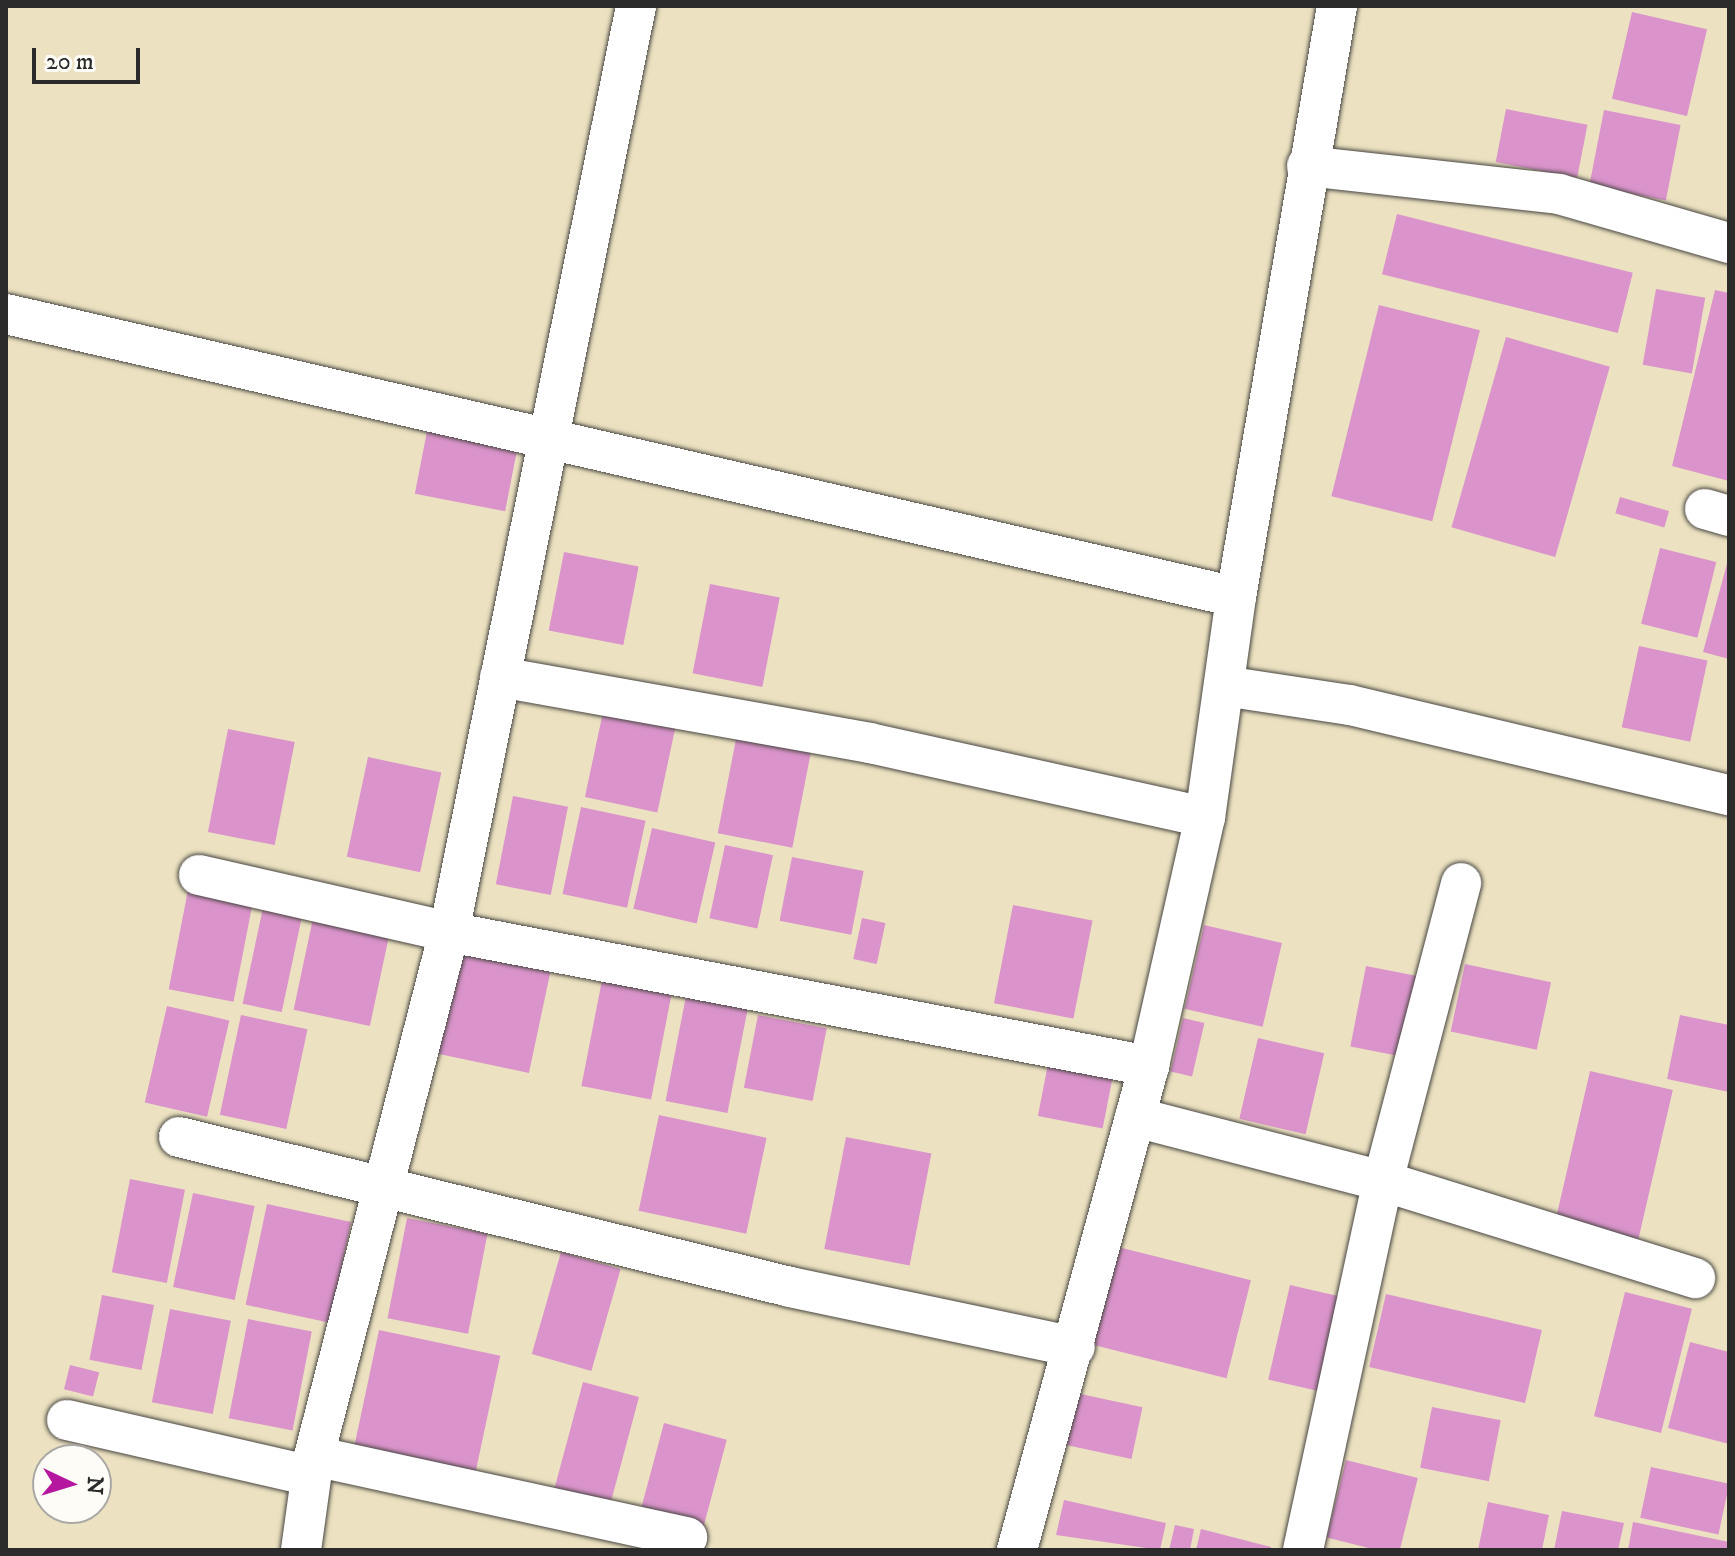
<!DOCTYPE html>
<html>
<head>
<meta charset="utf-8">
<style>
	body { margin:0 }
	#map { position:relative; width:1735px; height:1556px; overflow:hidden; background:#ece2c1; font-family:"IM FELL DW Pica",serif }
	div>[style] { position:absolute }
	.building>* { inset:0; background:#da94cb; transform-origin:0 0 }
	.roads { filter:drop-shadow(0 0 2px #484642) drop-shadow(0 0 2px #484642) }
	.minor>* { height:40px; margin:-20px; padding:0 20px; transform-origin:20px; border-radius:20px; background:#fff }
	span { translate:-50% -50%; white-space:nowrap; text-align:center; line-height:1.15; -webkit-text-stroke:8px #fdfcf7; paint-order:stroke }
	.frame { position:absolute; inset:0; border:8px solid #2b2b2b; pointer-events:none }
	.north { position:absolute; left:32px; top:1444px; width:80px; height:80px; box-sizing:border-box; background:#fdfcf7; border:2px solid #a9a8a5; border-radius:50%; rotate:94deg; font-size:22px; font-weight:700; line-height:32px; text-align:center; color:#2b2b2b }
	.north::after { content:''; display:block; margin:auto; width:28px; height:36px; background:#b5179e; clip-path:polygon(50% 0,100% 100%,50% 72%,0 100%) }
	.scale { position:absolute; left:32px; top:48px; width:108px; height:36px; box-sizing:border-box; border:4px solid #2b2b2b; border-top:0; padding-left:10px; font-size:24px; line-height:28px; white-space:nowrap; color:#2b2b2b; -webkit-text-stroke:6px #fdfcf7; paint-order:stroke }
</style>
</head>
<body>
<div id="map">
	<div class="building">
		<div style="left:1632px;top:12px;width:77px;height:89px;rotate:13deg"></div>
		<div style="left:1506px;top:109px;width:83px;height:54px;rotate:11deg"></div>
		<div style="left:1604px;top:110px;width:78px;height:77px;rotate:11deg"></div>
		<div style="left:1397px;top:214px;width:243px;height:62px;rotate:14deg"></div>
		<div style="left:1656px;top:289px;width:50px;height:77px;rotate:10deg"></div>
		<div style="clip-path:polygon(1715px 290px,1729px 293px,1729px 481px,1672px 466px)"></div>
		<div style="left:1379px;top:305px;width:104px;height:197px;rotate:14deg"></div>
		<div style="left:1506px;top:337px;width:108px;height:198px;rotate:16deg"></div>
		<div style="left:428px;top:426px;width:92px;height:69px;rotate:11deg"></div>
		<div style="left:1620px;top:497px;width:51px;height:17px;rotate:16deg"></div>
		<div style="left:1660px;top:548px;width:58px;height:78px;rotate:14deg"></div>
		<div style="left:564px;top:552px;width:76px;height:80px;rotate:11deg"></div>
		<div style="clip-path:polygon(1728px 560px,1729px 560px,1729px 659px,1703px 652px)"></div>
		<div style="left:710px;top:584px;width:71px;height:91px;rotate:11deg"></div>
		<div style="left:1639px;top:646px;width:70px;height:83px;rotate:12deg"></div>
		<div style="left:603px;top:712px;width:74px;height:87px;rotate:12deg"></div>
		<div style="left:228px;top:729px;width:68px;height:105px;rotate:11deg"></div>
		<div style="left:737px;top:734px;width:76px;height:101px;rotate:11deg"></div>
		<div style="left:368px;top:757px;width:75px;height:102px;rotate:12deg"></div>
		<div style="left:513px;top:796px;width:56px;height:90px;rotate:11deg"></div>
		<div style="left:581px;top:807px;width:66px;height:89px;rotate:12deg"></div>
		<div style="left:652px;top:828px;width:65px;height:83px;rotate:13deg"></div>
		<div style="left:725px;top:845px;width:49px;height:75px;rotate:12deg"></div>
		<div style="left:792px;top:857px;width:73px;height:65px;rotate:11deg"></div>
		<div style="left:188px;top:890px;width:66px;height:101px;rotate:11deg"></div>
		<div style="left:264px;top:903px;width:40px;height:103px;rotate:12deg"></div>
		<div style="left:1013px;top:905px;width:81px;height:100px;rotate:11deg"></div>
		<div style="left:315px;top:909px;width:78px;height:103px;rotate:12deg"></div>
		<div style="left:862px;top:918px;width:24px;height:42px;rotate:12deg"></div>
		<div style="left:1204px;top:925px;width:80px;height:86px;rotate:13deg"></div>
		<div style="left:456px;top:940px;width:99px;height:115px;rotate:12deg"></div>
		<div style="left:1465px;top:964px;width:88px;height:69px;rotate:12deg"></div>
		<div style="left:1366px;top:966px;width:60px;height:82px;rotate:11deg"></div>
		<div style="left:602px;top:980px;width:71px;height:108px;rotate:11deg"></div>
		<div style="left:686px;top:996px;width:63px;height:107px;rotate:11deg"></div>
		<div style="left:167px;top:1006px;width:64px;height:99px;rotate:13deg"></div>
		<div style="left:241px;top:1015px;width:68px;height:102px;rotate:12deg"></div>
		<div style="left:758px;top:1015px;width:70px;height:74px;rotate:11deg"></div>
		<div style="clip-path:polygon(1680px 1015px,1729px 1025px,1729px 1092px,1667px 1079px)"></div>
		<div style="left:1183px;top:1018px;width:22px;height:55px;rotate:13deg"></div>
		<div style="left:1258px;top:1038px;width:68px;height:83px;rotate:13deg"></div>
		<div style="left:1048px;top:1064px;width:66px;height:53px;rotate:11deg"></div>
		<div style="left:1590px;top:1071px;width:85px;height:156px;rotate:13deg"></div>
		<div style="left:659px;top:1115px;width:110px;height:98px;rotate:12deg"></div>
		<div style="left:846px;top:1137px;width:87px;height:114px;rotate:11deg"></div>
		<div style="left:130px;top:1179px;width:56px;height:95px;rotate:11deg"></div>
		<div style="left:193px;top:1193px;width:63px;height:96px;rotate:12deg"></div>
		<div style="left:267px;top:1204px;width:86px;height:103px;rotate:12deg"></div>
		<div style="left:407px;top:1218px;width:82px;height:102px;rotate:11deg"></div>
		<div style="left:1118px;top:1247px;width:137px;height:101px;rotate:14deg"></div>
		<div style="left:561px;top:1252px;width:62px;height:106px;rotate:16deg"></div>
		<div style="left:1290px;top:1285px;width:57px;height:97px;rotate:13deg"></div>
		<div style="left:1625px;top:1292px;width:69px;height:128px;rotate:14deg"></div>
		<div style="left:1386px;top:1294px;width:160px;height:75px;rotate:13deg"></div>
		<div style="left:102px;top:1295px;width:53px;height:66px;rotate:11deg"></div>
		<div style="left:170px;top:1309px;width:62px;height:95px;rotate:11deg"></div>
		<div style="left:248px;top:1319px;width:65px;height:101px;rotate:11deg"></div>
		<div style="left:379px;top:1330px;width:124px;height:119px;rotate:12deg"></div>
		<div style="clip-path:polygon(1690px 1342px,1729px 1352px,1729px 1444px,1668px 1428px)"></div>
		<div style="left:70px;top:1365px;width:30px;height:25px;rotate:14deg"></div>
		<div style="left:583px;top:1382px;width:58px;height:110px;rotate:15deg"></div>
		<div style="left:1076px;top:1393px;width:68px;height:53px;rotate:12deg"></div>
		<div style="left:1432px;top:1407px;width:70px;height:62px;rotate:11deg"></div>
		<div style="left:664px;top:1423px;width:65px;height:97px;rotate:15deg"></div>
		<div style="left:1346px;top:1460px;width:74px;height:80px;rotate:14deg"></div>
		<div style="left:1651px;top:1467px;width:80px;height:52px;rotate:12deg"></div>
		<div style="clip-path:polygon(1064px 1500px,1166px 1523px,1160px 1550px,1056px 1535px)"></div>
		<div style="clip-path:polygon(1488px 1502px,1549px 1515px,1542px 1550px,1478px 1550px)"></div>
		<div style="clip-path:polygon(1562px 1511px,1624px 1523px,1618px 1550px,1554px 1550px)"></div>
		<div style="clip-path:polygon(1633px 1522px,1729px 1542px,1729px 1550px,1628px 1550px)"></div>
		<div style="clip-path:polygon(1175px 1525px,1194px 1529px,1190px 1550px,1169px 1550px)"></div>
		<div style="clip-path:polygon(1201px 1529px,1271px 1547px,1271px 1550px,1196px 1550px)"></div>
	</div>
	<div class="roads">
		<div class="minor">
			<div style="left:1307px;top:166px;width:254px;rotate:6.3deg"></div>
			<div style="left:1559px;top:194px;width:177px;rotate:16.1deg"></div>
			<div style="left:6px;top:314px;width:1262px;rotate:12.96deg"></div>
			<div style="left:1236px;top:597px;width:222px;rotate:98deg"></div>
			<div style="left:1205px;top:817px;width:255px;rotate:102.7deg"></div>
			<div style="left:1149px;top:1066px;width:502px;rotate:105.26deg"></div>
			<div style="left:1705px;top:509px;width:25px;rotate:16deg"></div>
			<div style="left:1236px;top:597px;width:600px;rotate:-80.3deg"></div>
			<div style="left:500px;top:677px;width:376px;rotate:10.1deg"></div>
			<div style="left:870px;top:743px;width:343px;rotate:12.5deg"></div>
			<div style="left:1224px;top:686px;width:127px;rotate:8.6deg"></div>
			<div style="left:1350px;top:705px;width:390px;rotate:13.4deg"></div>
			<div style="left:199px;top:875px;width:256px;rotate:12.8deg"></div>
			<div style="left:449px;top:932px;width:713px;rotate:10.84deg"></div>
			<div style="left:1135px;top:1117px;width:256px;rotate:14.5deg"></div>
			<div style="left:1383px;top:1181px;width:327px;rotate:17.3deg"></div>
			<div style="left:179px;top:1137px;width:629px;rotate:13.79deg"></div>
			<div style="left:790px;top:1287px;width:291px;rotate:11.9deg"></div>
			<div style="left:67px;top:1420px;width:250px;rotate:12.9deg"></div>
			<div style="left:314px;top:1456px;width:382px;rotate:12.3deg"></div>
			<div style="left:301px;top:1550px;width:95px;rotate:-82.1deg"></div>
			<div style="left:314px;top:1456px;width:541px;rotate:-75.55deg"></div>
			<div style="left:449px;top:932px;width:945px;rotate:-78.58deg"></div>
			<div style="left:1303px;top:1550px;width:378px;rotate:-77.8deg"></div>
			<div style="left:1383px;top:1181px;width:308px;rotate:-75.3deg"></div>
		</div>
	</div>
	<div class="frame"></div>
	<div class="north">N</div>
	<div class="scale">20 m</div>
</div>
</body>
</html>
